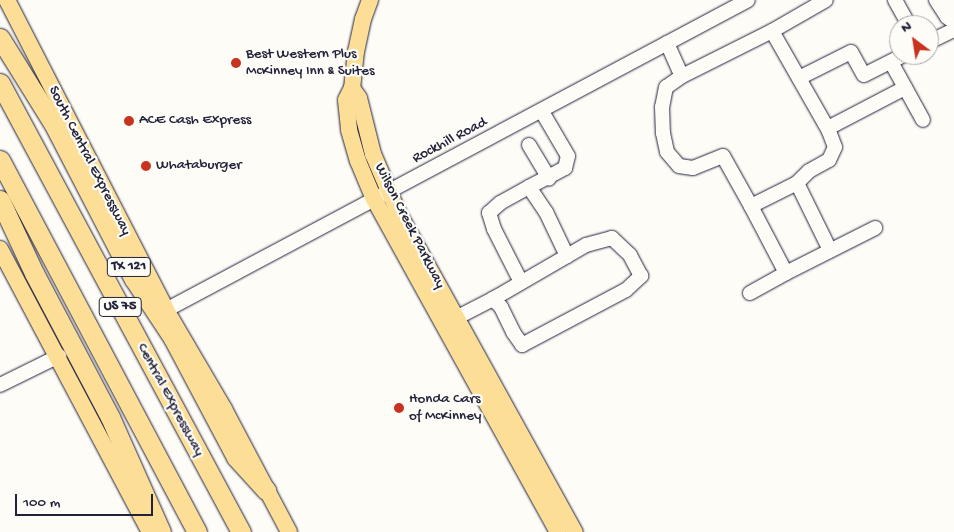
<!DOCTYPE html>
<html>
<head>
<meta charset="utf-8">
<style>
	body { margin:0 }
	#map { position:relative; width:954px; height:532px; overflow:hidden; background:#fdfcf7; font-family:"Gochi Hand",sans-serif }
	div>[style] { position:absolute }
	.roads { filter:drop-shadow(0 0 1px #22223b) drop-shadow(0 0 1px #22223b) }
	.minor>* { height:14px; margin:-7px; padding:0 7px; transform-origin:7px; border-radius:7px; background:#fdfcf7 }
	.major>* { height:16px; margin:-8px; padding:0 8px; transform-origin:8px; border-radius:8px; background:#fcde96 }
	.highway>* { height:19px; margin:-9.5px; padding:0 9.5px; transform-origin:9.5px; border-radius:9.5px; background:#fcde96 }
	.dots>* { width:14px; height:14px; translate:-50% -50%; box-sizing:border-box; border:2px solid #fdfcf7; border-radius:50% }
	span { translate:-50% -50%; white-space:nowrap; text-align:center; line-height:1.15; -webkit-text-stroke:4.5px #fdfcf7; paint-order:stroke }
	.shield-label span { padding:1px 4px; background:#fdfcf7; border:1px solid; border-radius:4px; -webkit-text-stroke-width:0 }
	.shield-label { font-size:14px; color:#22223b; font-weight:700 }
	.poi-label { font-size:15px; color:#22223b }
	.left { translate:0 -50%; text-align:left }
	.street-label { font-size:15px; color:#22223b }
	.north { position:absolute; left:889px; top:15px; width:50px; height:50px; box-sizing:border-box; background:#fdfcf7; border:1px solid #a5a5ac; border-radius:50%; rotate:329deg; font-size:14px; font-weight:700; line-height:20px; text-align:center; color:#22223b }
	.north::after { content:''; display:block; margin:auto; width:18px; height:22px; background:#c8321e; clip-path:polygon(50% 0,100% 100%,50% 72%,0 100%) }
	.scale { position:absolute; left:15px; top:494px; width:138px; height:22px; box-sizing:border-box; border:2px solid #22223b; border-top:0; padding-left:6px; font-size:15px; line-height:18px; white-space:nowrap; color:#22223b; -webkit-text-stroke:4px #fdfcf7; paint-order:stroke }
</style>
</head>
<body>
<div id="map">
	<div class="roads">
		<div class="minor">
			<div style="left:895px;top:0;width:29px;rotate:61deg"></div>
			<div style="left:936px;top:0;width:20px;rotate:57deg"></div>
			<div style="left:947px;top:17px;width:9px;rotate:36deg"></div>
			<div style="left:948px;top:0;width:13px;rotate:63deg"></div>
			<div style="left:772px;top:31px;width:62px;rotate:-29.9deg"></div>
			<div style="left:929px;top:42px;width:28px;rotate:-26deg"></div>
			<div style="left:667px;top:43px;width:36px;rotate:66deg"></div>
			<div style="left:682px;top:76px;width:19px;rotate:145deg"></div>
			<div style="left:666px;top:87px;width:20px;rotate:101deg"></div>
			<div style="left:662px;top:107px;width:26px;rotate:88deg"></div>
			<div style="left:663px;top:133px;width:19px;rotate:78deg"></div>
			<div style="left:667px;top:152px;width:18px;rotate:49deg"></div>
			<div style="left:679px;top:166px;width:14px;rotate:8deg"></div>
			<div style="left:693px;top:168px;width:32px;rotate:-22deg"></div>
			<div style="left:723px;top:156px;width:57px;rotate:60.8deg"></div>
			<div style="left:751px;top:206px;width:51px;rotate:-26.6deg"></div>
			<div style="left:797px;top:183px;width:17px;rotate:-45deg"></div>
			<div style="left:809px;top:171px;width:23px;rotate:-29deg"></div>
			<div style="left:829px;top:160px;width:14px;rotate:-65deg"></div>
			<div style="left:835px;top:147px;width:17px;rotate:-111deg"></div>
			<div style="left:829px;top:131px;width:115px;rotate:-119.7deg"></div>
			<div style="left:772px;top:31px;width:101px;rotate:153.4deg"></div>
			<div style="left:891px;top:62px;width:66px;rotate:61.1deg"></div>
			<div style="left:799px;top:78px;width:58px;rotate:-26.6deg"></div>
			<div style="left:851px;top:52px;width:26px;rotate:61deg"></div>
			<div style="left:864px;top:75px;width:45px;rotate:-26.6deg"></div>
			<div style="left:828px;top:128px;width:87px;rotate:-27.5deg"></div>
			<div style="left:529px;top:145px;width:39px;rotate:59deg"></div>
			<div style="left:797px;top:183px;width:75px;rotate:63.8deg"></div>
			<div style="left:529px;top:187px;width:41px;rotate:-27.8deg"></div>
			<div style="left:565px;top:168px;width:12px;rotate:-76deg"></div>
			<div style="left:568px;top:156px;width:53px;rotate:-120.4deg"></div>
			<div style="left:786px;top:273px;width:100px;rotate:-26.8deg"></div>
			<div style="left:521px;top:282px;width:59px;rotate:-117deg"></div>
			<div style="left:494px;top:229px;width:17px;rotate:-107deg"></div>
			<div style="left:489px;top:213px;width:15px;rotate:-42deg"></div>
			<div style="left:500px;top:203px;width:33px;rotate:-29deg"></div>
			<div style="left:529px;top:187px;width:30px;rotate:56deg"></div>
			<div style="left:546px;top:212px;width:49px;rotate:64.5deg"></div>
			<div style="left:750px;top:293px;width:41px;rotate:-29.1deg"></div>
			<div style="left:786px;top:273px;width:76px;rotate:-117.6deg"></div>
			<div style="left:166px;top:310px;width:659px;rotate:-28.04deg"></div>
			<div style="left:456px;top:318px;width:42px;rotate:-27.2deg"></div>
			<div style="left:493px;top:299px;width:11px;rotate:45deg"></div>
			<div style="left:501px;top:307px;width:28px;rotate:64deg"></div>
			<div style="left:513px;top:332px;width:16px;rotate:55deg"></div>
			<div style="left:522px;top:345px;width:118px;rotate:-27.9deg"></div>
			<div style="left:626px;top:290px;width:21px;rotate:-43deg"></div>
			<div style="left:641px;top:276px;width:24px;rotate:-118deg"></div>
			<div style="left:630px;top:255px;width:25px;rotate:-137deg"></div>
			<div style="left:612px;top:238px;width:27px;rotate:165deg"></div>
			<div style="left:586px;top:245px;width:108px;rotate:149.9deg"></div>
			<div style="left:0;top:385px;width:66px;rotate:-26.2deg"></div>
		</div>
		<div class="major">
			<div style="left:7px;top:0;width:348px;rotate:62.8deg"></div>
			<div style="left:166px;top:310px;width:115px;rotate:59.6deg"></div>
			<div style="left:224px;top:409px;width:139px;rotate:62.1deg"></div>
			<div style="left:370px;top:0;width:20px;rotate:110deg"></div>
			<div style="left:363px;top:19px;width:33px;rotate:102deg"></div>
			<div style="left:356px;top:51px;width:37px;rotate:96deg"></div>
			<div style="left:352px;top:88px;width:13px;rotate:117deg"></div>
			<div style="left:346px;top:100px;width:30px;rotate:84deg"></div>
			<div style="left:349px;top:130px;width:32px;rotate:74deg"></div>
			<div style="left:358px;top:161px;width:41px;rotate:67.2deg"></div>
			<div style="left:374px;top:199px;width:380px;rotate:61.1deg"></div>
			<div style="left:352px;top:88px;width:12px;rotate:55deg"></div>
			<div style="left:359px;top:98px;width:58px;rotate:76deg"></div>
			<div style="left:373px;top:154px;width:63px;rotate:66.7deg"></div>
			<div style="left:398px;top:212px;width:366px;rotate:61.1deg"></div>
			<div style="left:0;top:249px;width:320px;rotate:62.1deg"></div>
		</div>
		<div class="highway">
			<div style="left:0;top:38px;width:100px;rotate:58.1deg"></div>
			<div style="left:53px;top:123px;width:176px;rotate:62.6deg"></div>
			<div style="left:134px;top:279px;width:71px;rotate:56.5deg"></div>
			<div style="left:173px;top:338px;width:135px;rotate:62.1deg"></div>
			<div style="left:236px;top:457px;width:45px;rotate:47.7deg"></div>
			<div style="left:0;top:83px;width:510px;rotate:61.78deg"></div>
			<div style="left:0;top:160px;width:421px;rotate:62.1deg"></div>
			<div style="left:0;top:200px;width:81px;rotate:65deg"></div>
			<div style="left:34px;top:273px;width:163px;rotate:62.2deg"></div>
			<div style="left:110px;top:417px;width:126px;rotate:66.1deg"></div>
		</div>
	</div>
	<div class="dots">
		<div style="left:236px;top:63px;background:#c8321e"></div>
		<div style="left:129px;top:121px;background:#c8321e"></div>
		<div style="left:146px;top:166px;background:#c8321e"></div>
		<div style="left:399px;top:408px;background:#c8321e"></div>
	</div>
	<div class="shield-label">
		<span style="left:129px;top:267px">TX 121</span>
		<span style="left:120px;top:307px">US 75</span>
	</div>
	<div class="poi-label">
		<span class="left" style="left:246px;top:63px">Best Western Plus<br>McKinney Inn &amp; Suites</span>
		<span class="left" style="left:139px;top:121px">ACE Cash Express</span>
		<span class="left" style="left:156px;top:166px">Whataburger</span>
		<span class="left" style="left:409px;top:408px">Honda Cars<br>of McKinney</span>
	</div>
	<div class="street-label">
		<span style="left:450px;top:141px;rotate:-28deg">Rockhill Road</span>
		<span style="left:89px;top:161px;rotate:63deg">South Central Expressway</span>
		<span style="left:409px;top:226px;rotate:63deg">Wilson Creek Parkway</span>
		<span style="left:170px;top:400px;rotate:62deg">Central Expressway</span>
	</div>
	<div class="north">N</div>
	<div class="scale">100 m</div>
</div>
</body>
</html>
